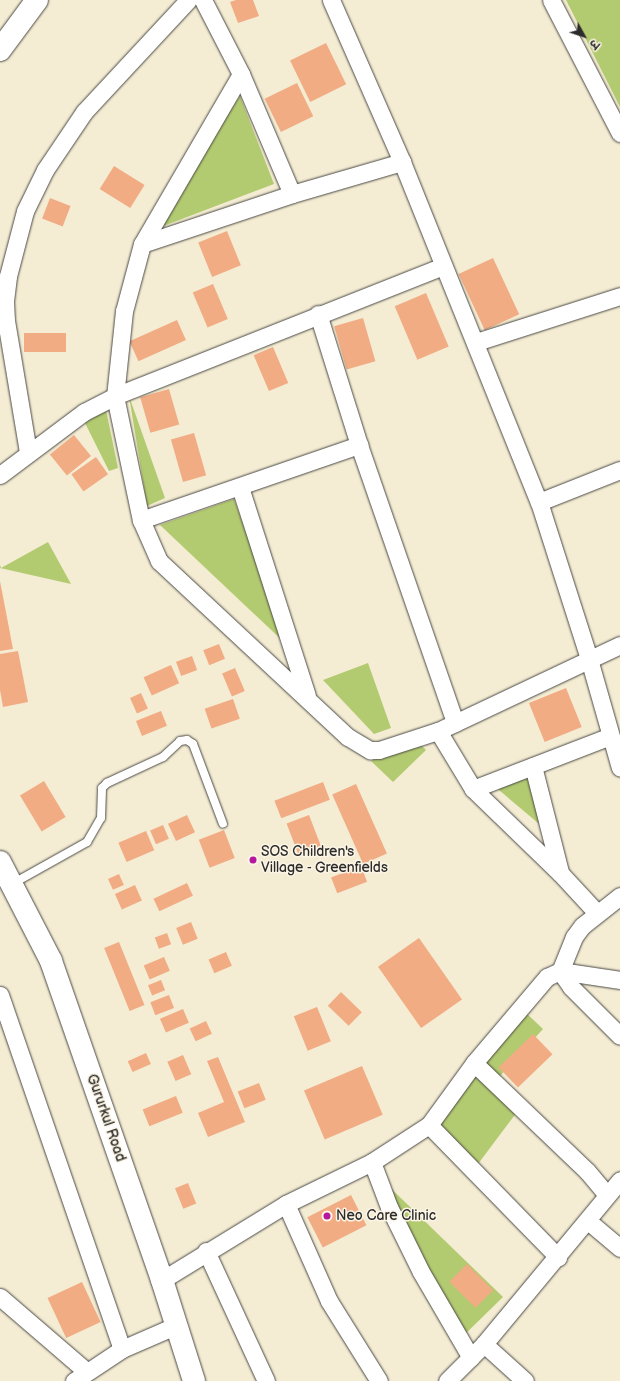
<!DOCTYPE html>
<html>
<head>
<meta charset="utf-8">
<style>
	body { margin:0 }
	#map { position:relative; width:620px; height:1381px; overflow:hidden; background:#f4ecd3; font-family:"Balsamiq Sans","Playpen Sans Deva",sans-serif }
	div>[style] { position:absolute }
	.green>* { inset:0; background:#b3cb70 }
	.building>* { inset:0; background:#f1ac84; transform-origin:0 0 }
	.roads { filter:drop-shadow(0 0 1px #494844) drop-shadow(0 0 1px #494844) }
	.lane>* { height:8px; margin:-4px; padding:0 4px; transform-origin:4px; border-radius:4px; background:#fff }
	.street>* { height:17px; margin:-8.5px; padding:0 8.5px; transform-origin:8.5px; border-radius:8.5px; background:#fff }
	.secondary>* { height:22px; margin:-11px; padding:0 11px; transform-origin:11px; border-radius:11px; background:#fff }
	.dots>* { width:11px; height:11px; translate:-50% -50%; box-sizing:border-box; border:2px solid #fcf5e5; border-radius:50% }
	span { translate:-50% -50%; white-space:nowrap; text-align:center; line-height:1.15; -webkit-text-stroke:3px #fcf5e5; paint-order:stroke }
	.poi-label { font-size:14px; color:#2b2b2b }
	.left { translate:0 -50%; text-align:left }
	.street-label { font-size:14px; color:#2b2b2b }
	.north { position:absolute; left:564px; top:16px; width:40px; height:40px; -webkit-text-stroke:3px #fcf5e5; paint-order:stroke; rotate:130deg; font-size:11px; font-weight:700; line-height:16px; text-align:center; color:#2b2b2b }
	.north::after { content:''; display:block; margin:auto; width:14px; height:18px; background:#2b2b2b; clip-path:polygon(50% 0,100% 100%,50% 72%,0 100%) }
</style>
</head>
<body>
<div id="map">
	<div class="green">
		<div style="clip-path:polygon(566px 0,620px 0,620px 107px)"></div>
		<div style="clip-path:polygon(240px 96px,274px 184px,153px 230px)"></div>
		<div style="clip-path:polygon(129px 396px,165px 498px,147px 506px)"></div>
		<div style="clip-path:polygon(106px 410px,118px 468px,109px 471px,85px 423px)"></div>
		<div style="clip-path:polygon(234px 499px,286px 644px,160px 525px)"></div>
		<div style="clip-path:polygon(48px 542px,71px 584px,0 568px,0 565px,1px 568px)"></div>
		<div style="clip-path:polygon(368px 663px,391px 728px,374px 734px,323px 680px)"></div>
		<div style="clip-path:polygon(419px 743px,426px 750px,393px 782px,371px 761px)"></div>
		<div style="clip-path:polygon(527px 770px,544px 828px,493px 785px)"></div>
		<div style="clip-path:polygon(523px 1010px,543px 1029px,490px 1087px,517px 1112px,478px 1164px,438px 1125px)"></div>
		<div style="clip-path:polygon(375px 1173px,503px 1297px,457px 1342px)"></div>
	</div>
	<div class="building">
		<div style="clip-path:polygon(236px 0,253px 0,259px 16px,238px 23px,230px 2px)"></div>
		<div style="left:326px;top:43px;width:46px;height:40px;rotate:64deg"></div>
		<div style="left:297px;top:83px;width:37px;height:36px;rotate:64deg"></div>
		<div style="left:114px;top:166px;width:36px;height:27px;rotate:32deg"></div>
		<div style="left:50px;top:198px;width:22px;height:22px;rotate:21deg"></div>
		<div style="left:227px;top:231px;width:37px;height:31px;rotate:68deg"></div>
		<div style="left:493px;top:258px;width:62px;height:38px;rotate:65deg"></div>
		<div style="left:213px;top:284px;width:38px;height:22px;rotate:67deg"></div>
		<div style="left:426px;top:293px;width:58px;height:34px;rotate:67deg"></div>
		<div style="left:363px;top:318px;width:45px;height:30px;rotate:74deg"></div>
		<div style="left:177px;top:320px;width:22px;height:52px;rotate:66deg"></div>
		<div style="left:66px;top:333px;width:19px;height:42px;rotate:90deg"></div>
		<div style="left:273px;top:347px;width:39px;height:21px;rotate:67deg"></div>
		<div style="left:169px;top:389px;width:37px;height:30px;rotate:74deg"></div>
		<div style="left:194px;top:433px;width:44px;height:24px;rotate:74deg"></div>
		<div style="left:74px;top:435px;width:27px;height:31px;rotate:51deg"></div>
		<div style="left:96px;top:457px;width:21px;height:30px;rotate:55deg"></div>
		<div style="clip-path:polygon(0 581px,13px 649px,0 651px)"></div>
		<div style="left:219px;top:644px;width:16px;height:17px;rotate:68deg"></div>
		<div style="clip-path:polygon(18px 651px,28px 702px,3px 707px,0 690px,0 654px)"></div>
		<div style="left:192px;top:656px;width:15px;height:17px;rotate:70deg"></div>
		<div style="left:171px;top:665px;width:20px;height:30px;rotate:66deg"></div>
		<div style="left:235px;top:668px;width:25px;height:14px;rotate:67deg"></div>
		<div style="left:566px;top:688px;width:42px;height:40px;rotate:68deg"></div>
		<div style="left:141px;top:693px;width:17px;height:12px;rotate:66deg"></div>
		<div style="left:233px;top:699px;width:21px;height:30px;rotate:71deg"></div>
		<div style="left:161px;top:711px;width:16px;height:27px;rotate:68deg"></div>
		<div style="left:44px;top:781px;width:42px;height:28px;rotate:59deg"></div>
		<div style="left:323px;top:782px;width:19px;height:52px;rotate:69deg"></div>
		<div style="left:356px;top:784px;width:76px;height:26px;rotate:66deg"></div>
		<div style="left:187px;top:815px;width:19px;height:21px;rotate:65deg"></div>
		<div style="left:309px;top:815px;width:33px;height:24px;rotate:69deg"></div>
		<div style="left:163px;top:825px;width:15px;height:14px;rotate:67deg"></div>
		<div style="left:224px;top:830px;width:30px;height:27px;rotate:69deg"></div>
		<div style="left:146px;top:831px;width:21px;height:30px;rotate:67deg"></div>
		<div style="left:361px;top:866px;width:17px;height:32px;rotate:69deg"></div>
		<div style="left:119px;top:874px;width:12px;height:12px;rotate:66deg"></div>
		<div style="left:187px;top:883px;width:14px;height:37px;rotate:65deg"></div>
		<div style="left:135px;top:885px;width:17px;height:22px;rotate:66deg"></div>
		<div style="left:191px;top:922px;width:18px;height:16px;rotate:68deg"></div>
		<div style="left:167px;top:933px;width:12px;height:13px;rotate:70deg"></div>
		<div style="left:419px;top:938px;width:75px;height:50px;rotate:55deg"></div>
		<div style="left:119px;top:942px;width:68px;height:16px;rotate:68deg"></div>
		<div style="left:226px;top:952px;width:15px;height:19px;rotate:67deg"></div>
		<div style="left:164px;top:957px;width:15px;height:22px;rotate:67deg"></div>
		<div style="left:161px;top:980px;width:11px;height:14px;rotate:68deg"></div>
		<div style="left:341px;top:992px;width:29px;height:19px;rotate:44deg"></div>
		<div style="left:169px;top:995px;width:14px;height:20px;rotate:69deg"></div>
		<div style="left:317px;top:1007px;width:37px;height:25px;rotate:68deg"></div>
		<div style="left:183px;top:1009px;width:15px;height:25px;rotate:67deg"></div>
		<div style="left:206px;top:1021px;width:14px;height:18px;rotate:65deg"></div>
		<div style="left:533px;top:1034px;width:28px;height:48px;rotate:46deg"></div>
		<div style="left:146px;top:1053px;width:12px;height:20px;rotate:66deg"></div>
		<div style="left:183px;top:1055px;width:21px;height:17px;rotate:67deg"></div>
		<div style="clip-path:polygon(218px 1057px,245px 1122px,208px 1137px,198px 1113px,224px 1102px,207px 1061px)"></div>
		<div style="left:362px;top:1066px;width:53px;height:63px;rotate:67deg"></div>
		<div style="left:259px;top:1083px;width:18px;height:23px;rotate:68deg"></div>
		<div style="left:176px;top:1096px;width:18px;height:36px;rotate:68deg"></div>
		<div style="left:188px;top:1183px;width:22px;height:14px;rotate:68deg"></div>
		<div style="left:351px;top:1195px;width:34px;height:49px;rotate:63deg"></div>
		<div style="left:467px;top:1264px;width:37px;height:25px;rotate:45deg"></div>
		<div style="left:82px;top:1282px;width:44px;height:38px;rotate:65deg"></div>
	</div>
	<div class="roads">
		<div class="lane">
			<div style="left:12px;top:884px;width:86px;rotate:-29.2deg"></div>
			<div style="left:87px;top:842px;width:28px;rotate:-60deg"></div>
			<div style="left:101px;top:818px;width:30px;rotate:-88deg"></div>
			<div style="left:102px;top:788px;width:7px;rotate:-45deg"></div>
			<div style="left:107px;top:783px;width:62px;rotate:-24.9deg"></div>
			<div style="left:163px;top:757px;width:23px;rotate:-43deg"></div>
			<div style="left:180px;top:741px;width:7px;rotate:-8deg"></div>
			<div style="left:187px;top:740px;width:7px;rotate:34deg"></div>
			<div style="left:193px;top:744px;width:85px;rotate:69.4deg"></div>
		</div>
		<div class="street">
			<div style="left:203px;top:0;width:83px;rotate:62.8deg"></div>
			<div style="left:241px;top:74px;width:130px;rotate:67deg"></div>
			<div style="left:331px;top:0;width:177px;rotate:66.3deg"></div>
			<div style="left:402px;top:162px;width:367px;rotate:68.1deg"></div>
			<div style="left:539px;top:502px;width:165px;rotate:72.3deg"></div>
			<div style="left:589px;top:659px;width:113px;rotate:74.1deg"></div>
			<div style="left:551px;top:0;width:150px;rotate:62.6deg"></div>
			<div style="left:241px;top:74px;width:197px;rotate:120.2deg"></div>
			<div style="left:142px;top:244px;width:69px;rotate:105deg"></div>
			<div style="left:124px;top:311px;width:85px;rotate:96deg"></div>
			<div style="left:115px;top:396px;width:127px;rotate:78.2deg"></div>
			<div style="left:141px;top:520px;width:45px;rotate:66.3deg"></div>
			<div style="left:159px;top:561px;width:258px;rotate:43deg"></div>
			<div style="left:348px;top:737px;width:26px;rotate:31deg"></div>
			<div style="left:370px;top:750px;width:9px"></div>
			<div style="left:379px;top:750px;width:62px;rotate:-17.9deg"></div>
			<div style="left:438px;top:731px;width:201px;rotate:-25.3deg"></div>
			<div style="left:142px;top:244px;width:158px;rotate:-18.4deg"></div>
			<div style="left:292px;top:194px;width:115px;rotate:-16.2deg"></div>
			<div style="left:318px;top:314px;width:137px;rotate:72.6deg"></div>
			<div style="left:359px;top:445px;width:294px;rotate:70.9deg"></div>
			<div style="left:476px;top:342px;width:151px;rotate:-17.7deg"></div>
			<div style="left:28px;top:452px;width:133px;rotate:-99.5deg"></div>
			<div style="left:6px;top:321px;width:20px;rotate:-93deg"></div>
			<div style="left:5px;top:301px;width:25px;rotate:-83deg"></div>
			<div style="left:8px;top:276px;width:67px;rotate:-75.3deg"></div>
			<div style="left:25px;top:211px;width:46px;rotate:-64deg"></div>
			<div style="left:45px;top:170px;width:70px;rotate:-56.1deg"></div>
			<div style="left:84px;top:112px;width:153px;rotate:-47.1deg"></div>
			<div style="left:0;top:475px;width:105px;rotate:-36.9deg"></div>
			<div style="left:84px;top:412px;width:35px;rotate:-27deg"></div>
			<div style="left:115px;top:396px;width:353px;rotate:-21.6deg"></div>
			<div style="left:240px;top:487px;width:219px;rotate:72.2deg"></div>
			<div style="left:539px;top:502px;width:87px;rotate:-21.6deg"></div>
			<div style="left:141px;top:520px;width:231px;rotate:-19deg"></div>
			<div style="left:438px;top:731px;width:68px;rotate:58.9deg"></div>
			<div style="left:473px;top:789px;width:121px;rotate:44deg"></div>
			<div style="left:560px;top:873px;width:54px;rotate:47.2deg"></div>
			<div style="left:533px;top:766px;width:109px;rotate:75.7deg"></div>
			<div style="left:473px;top:789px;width:147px;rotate:-21.1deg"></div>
			<div style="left:620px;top:896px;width:48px;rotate:141.7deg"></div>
			<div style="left:582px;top:926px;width:14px;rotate:126deg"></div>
			<div style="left:574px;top:937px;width:37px;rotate:112deg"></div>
			<div style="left:560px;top:971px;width:19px;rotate:55deg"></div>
			<div style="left:571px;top:987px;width:69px;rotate:45deg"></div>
			<div style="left:0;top:995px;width:374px;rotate:71deg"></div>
			<div style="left:474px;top:1063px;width:156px;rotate:43.7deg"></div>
			<div style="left:587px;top:1171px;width:31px;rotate:50deg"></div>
			<div style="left:429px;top:1125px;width:185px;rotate:45.7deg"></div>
			<div style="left:372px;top:1162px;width:48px;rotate:69.3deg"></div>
			<div style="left:389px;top:1207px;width:72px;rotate:63.8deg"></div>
			<div style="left:421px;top:1272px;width:99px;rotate:59.8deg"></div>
			<div style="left:286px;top:1204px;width:106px;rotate:66.1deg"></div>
			<div style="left:329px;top:1301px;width:94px;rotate:58deg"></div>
			<div style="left:588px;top:1221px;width:42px;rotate:40.2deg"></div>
			<div style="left:206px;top:1251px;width:143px;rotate:65.2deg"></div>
			<div style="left:162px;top:1280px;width:145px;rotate:-31.5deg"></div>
			<div style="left:286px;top:1204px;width:96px;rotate:-26deg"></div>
			<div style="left:372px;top:1162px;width:68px;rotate:-33deg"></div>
			<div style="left:429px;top:1125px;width:77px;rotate:-54deg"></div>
			<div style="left:474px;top:1063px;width:113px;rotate:-49.7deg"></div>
			<div style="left:547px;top:977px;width:14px;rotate:-25deg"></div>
			<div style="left:560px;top:971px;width:61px;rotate:8.5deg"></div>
			<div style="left:0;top:1297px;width:113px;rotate:40.7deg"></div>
			<div style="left:484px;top:1344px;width:55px;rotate:42.1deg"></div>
			<div style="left:74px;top:1381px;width:58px;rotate:-33.7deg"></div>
			<div style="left:122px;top:1349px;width:58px;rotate:-23.5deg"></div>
			<div style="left:447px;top:1381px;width:52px;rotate:-45deg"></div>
			<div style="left:484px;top:1344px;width:213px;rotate:-50.3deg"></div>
		</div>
		<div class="secondary">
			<div style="left:0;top:50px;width:62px;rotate:-53.5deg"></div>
			<div style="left:0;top:862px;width:111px;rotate:62.7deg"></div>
			<div style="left:51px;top:961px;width:338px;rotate:70.8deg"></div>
			<div style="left:162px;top:1280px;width:106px;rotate:72.4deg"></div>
		</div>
	</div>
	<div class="dots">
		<div style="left:253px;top:860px;background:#b5179e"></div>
		<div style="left:327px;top:1216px;background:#b5179e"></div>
	</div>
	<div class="poi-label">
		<span class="left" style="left:261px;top:860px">SOS Children's<br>Village - Greenfields</span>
		<span class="left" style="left:336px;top:1216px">Neo Care Clinic</span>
	</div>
	<div class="street-label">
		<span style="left:106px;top:1118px;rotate:71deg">Gururkul Road</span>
	</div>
	<div class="north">उ</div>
</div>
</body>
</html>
